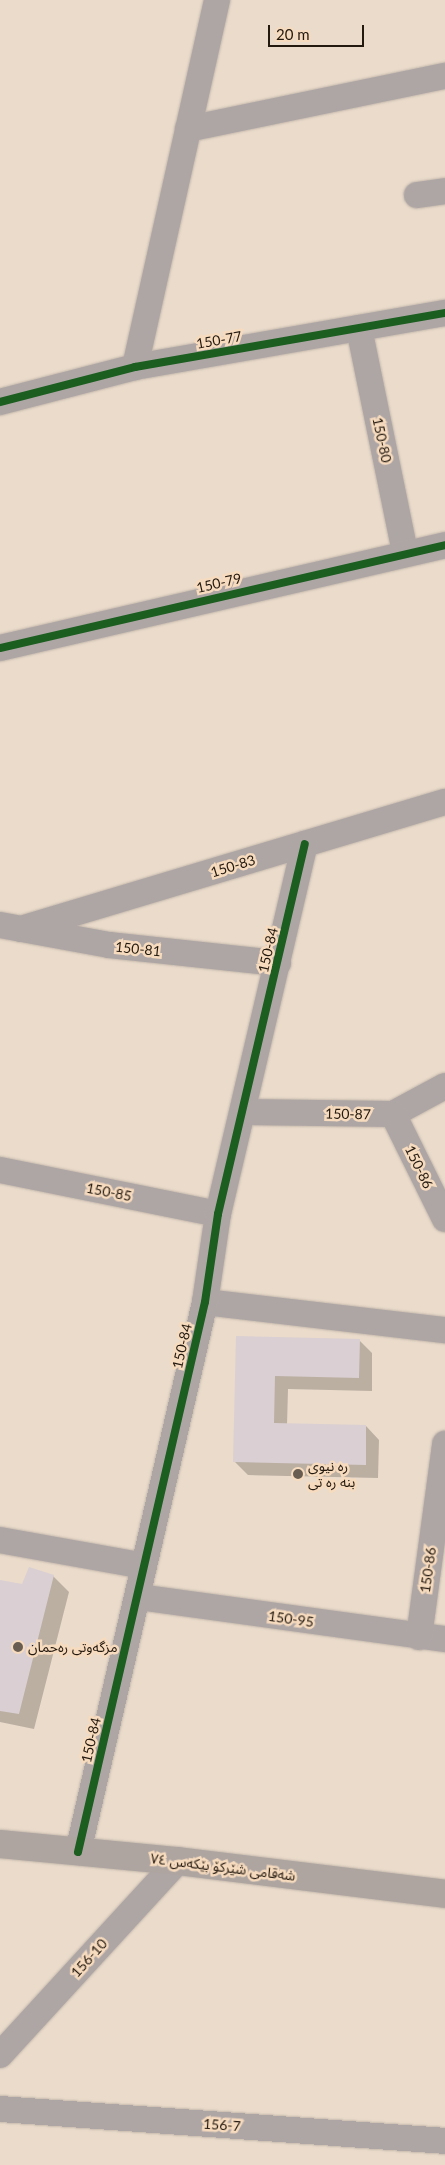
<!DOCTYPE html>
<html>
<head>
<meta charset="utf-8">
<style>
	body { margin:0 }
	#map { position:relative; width:445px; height:2165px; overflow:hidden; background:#eadbcb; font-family:Lato,"Noto Sans Arabic",sans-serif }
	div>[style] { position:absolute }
	.shadow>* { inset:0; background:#0003 }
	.building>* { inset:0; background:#dacfd2 }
	.roads { filter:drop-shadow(0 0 1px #c4b8ac) drop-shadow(0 0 1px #c4b8ac) }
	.street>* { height:26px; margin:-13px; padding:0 13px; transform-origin:13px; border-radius:13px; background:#aea6a5 }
	.secondary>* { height:28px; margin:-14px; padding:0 14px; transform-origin:14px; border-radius:14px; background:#aea5a1 }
	.cycleway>* { height:8px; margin:-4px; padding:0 4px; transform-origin:4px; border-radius:4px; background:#1b5e20 }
	.dots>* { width:14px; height:14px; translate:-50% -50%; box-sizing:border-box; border:2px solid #f7dbbe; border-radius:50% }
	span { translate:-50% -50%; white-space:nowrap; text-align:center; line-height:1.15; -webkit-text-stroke:5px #f7dbbe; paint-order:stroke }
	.street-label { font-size:14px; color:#23190f }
	.poi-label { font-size:14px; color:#23190f }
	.left { translate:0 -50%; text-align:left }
	.scale { position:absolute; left:268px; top:25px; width:96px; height:22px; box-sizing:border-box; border:2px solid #23190f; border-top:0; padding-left:6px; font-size:15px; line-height:18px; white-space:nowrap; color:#23190f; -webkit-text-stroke:4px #f7dbbe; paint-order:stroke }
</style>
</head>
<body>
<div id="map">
	<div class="shadow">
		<div style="clip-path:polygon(238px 1338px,359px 1340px,372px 1353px,372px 1391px,288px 1389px,287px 1425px,366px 1426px,379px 1440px,378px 1478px,248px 1475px,235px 1462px)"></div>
		<div style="clip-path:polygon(53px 1576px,69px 1592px,34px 1729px,0 1722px,0 1582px,22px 1585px)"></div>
	</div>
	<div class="building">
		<div style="clip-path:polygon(236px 1336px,360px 1339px,359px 1378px,275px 1376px,274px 1423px,366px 1425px,366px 1465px,233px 1462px)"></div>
		<div style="clip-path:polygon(29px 1567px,54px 1575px,19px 1714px,0 1711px,0 1580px,22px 1584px)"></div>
	</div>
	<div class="roads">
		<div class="street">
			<div style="left:188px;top:129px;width:262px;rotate:-11.7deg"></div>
			<div style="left:417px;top:195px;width:28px;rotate:-8deg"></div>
			<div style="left:359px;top:328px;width:229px;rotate:78.4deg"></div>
			<div style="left:135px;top:367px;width:376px;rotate:-77.4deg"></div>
			<div style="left:0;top:402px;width:139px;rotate:-14.5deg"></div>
			<div style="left:135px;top:367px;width:315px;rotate:-9.9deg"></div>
			<div style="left:0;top:648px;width:457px;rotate:-13deg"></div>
			<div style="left:0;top:925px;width:111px;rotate:10.4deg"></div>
			<div style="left:109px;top:945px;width:170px;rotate:6.1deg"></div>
			<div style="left:21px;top:929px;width:443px;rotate:-16.7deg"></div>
			<div style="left:244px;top:1112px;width:149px;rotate:0.8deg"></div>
			<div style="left:393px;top:1114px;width:59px;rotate:-28.3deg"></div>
			<div style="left:393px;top:1114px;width:117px;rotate:63.7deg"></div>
			<div style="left:0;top:1170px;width:222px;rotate:11.4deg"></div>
			<div style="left:205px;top:1302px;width:242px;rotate:6.7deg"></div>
			<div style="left:0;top:1540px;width:146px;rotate:10.2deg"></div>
			<div style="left:138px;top:1597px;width:310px;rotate:7.8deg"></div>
			<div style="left:419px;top:1637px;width:195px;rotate:-82.3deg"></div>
			<div style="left:78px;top:1852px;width:564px;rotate:-77deg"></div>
			<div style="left:205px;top:1302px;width:89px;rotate:-81.6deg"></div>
			<div style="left:218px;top:1214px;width:380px;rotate:-76.8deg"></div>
			<div style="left:0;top:2055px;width:263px;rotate:-47.5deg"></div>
			<div style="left:0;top:2109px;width:446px;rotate:4.1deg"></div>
		</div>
		<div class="secondary">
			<div style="left:0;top:1844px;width:179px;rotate:5.5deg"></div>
			<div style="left:178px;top:1861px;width:269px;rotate:7deg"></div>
		</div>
	</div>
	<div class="cycleway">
		<div style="left:0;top:402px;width:139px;rotate:-14.5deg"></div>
		<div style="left:135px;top:367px;width:315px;rotate:-9.9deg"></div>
		<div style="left:0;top:648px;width:457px;rotate:-13deg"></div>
		<div style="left:78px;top:1852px;width:564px;rotate:-77deg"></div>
		<div style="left:205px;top:1302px;width:89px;rotate:-81.6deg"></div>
		<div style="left:218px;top:1214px;width:380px;rotate:-76.8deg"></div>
	</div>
	<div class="dots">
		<div style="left:298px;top:1474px;background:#695d51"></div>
		<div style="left:18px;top:1647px;background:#695d51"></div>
	</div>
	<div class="street-label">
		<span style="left:219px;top:340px;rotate:-10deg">150-77</span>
		<span style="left:382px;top:440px;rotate:78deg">150-80</span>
		<span style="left:219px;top:583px;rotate:-13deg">150-79</span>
		<span style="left:233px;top:866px;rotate:-17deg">150-83</span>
		<span style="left:138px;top:949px;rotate:6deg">150-81</span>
		<span style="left:268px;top:950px;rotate:-77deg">150-84</span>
		<span style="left:348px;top:1114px;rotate:1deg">150-87</span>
		<span style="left:419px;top:1167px;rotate:64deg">150-86</span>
		<span style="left:109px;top:1192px;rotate:11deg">150-85</span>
		<span style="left:182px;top:1346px;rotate:-77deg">150-84</span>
		<span style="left:428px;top:1570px;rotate:-82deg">150-86</span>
		<span style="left:291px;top:1619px;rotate:8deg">150-95</span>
		<span style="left:91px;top:1740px;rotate:-77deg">150-84</span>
		<span style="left:223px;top:1867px;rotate:7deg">شەقامی شێرکۆ بێکەس ٧٤</span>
		<span style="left:89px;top:1958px;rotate:-48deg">156-10</span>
		<span style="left:222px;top:2125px;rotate:4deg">156-7</span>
	</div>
	<div class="poi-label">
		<span class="left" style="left:308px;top:1474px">ره نیوی<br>بنه ره تی</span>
		<span class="left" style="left:28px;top:1647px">مزگەوتی رەحمان</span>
	</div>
	<div class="scale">20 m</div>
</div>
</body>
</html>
